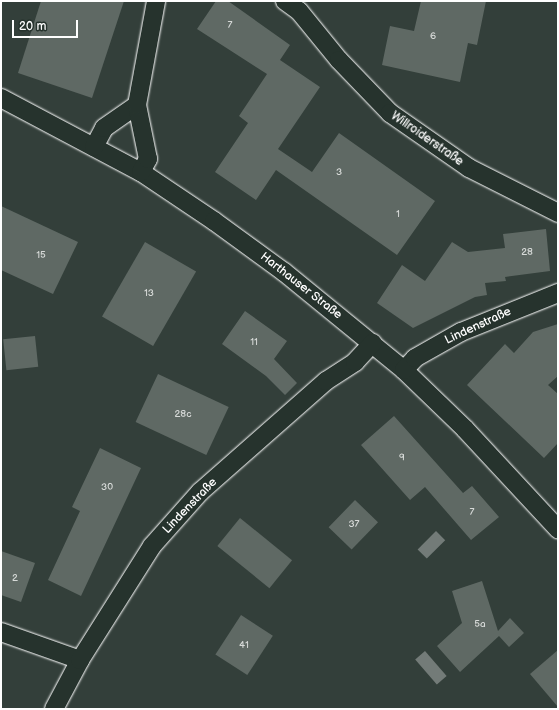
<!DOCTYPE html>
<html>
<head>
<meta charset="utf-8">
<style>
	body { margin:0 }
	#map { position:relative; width:559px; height:710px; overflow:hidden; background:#333f3a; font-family:"Balsamiq Sans",sans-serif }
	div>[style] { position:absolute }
	.water>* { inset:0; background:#737b78; transform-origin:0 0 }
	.building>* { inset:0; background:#5f6964; transform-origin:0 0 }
	.roads { filter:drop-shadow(0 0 1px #fff) drop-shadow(0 0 1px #fff) }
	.street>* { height:18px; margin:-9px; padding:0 9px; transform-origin:9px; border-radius:9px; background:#26332d }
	span { translate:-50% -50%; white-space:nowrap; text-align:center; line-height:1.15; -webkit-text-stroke:3px #26332d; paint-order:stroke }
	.number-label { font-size:10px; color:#d7dad8 }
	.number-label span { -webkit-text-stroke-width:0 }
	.street-label { font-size:12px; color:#fff }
	.frame { position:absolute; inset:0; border:2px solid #fff; pointer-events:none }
	.scale { position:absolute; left:12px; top:20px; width:66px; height:18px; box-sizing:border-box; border:2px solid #fff; border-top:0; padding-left:5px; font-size:12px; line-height:14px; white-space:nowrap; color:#fff; -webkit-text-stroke:3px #26332d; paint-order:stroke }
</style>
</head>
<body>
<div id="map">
	<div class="water">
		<div style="left:436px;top:531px;width:13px;height:26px;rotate:45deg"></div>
		<div style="left:425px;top:651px;width:33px;height:13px;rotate:49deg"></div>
	</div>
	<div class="building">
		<div style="clip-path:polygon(41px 1px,124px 1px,92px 98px,18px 73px)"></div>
		<div style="clip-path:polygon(216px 1px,228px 1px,290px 45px,280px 60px,320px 87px,278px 149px,312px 172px,339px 133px,435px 201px,397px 255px,276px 170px,256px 200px,215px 172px,248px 123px,239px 116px,267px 74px,197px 29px)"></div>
		<div style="clip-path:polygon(421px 1px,486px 1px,477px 45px,468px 43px,460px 82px,382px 65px,390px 26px,414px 31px)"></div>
		<div style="clip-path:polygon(1px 206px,78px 242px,53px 294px,1px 270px)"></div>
		<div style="clip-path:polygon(546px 229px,550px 271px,505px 277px,506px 281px,485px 283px,487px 295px,475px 297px,413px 328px,377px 303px,402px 265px,425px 281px,452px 242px,468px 252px,505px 248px,503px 234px)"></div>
		<div style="left:145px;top:242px;width:59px;height:86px;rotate:30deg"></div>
		<div style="clip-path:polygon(245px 311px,287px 341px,274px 359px,297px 383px,285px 395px,266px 376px,222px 344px)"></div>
		<div style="clip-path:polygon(558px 324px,558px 376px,548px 385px,558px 394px,558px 443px,544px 458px,467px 385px,505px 344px,514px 353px,533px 332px)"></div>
		<div style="left:35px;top:336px;width:31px;height:32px;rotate:84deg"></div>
		<div style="left:158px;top:374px;width:78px;height:53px;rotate:25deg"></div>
		<div style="clip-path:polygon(394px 416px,463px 493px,472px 486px,499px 517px,471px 540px,425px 487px,410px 500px,361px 445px)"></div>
		<div style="clip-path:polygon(100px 448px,141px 468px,81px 596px,48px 580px,80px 511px,72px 507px)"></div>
		<div style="left:355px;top:500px;width:32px;height:38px;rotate:44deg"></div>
		<div style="left:240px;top:518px;width:67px;height:36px;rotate:39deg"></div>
		<div style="clip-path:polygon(1px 551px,35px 563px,21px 602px,1px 595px)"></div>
		<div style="clip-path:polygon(482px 581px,498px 631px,510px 618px,524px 633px,509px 647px,499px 636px,460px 672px,437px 646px,462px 623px,452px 591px)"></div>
		<div style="left:241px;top:615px;width:38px;height:47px;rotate:33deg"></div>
		<div style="clip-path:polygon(558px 650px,558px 707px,530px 674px)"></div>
	</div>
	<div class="roads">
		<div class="street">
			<div style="left:285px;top:1px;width:17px;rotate:36deg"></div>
			<div style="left:299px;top:11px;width:63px;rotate:50.8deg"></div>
			<div style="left:339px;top:60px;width:74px;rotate:46.1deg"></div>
			<div style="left:390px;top:113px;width:96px;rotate:34.8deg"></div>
			<div style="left:469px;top:168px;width:100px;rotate:26.8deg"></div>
			<div style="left:1px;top:98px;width:158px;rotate:27.9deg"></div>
			<div style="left:141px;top:172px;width:88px;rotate:33.9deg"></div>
			<div style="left:214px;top:221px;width:87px;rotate:36.1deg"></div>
			<div style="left:284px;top:272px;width:155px;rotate:39.2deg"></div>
			<div style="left:404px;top:370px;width:85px;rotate:44deg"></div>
			<div style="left:465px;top:429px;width:137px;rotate:47.1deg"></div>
			<div style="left:94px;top:147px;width:21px;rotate:-62deg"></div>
			<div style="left:104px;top:128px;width:40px;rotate:-34.9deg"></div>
			<div style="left:141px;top:172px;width:15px;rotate:-62deg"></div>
			<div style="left:148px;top:159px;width:55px;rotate:-101.5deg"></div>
			<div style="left:137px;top:105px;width:106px;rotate:-79.6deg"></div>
			<div style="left:404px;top:370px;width:16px;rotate:-47deg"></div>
			<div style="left:415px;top:358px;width:53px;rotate:-29.5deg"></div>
			<div style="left:461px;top:332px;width:105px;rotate:-21.9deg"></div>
			<div style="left:1px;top:632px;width:84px;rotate:19.5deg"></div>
			<div style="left:54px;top:709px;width:55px;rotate:-62deg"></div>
			<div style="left:80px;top:660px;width:135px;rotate:-57.7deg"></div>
			<div style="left:152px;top:546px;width:72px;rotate:-48.4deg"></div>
			<div style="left:200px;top:492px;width:168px;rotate:-41.4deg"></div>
			<div style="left:326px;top:381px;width:35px;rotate:-33deg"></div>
			<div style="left:355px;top:362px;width:26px;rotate:-47deg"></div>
		</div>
	</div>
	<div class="number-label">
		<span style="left:230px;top:26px">7</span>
		<span style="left:433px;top:37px">6</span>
		<span style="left:339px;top:173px">3</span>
		<span style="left:398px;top:215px">1</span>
		<span style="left:527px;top:253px">28</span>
		<span style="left:41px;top:256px">15</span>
		<span style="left:149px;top:294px">13</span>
		<span style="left:254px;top:343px">11</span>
		<span style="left:183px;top:415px">28c</span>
		<span style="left:402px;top:458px">9</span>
		<span style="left:107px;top:488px">30</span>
		<span style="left:472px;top:513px">7</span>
		<span style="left:354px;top:525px">37</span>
		<span style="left:15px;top:579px">2</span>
		<span style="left:480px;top:625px">5a</span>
		<span style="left:244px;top:646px">41</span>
	</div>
	<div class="street-label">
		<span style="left:427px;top:139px;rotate:35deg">Willroiderstraße</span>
		<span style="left:301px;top:286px;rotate:38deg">Harthauser Straße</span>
		<span style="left:478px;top:326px;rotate:-25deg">Lindenstraße</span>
		<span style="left:190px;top:506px;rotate:-46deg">Lindenstraße</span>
	</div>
	<div class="frame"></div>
	<div class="scale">20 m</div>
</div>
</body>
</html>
